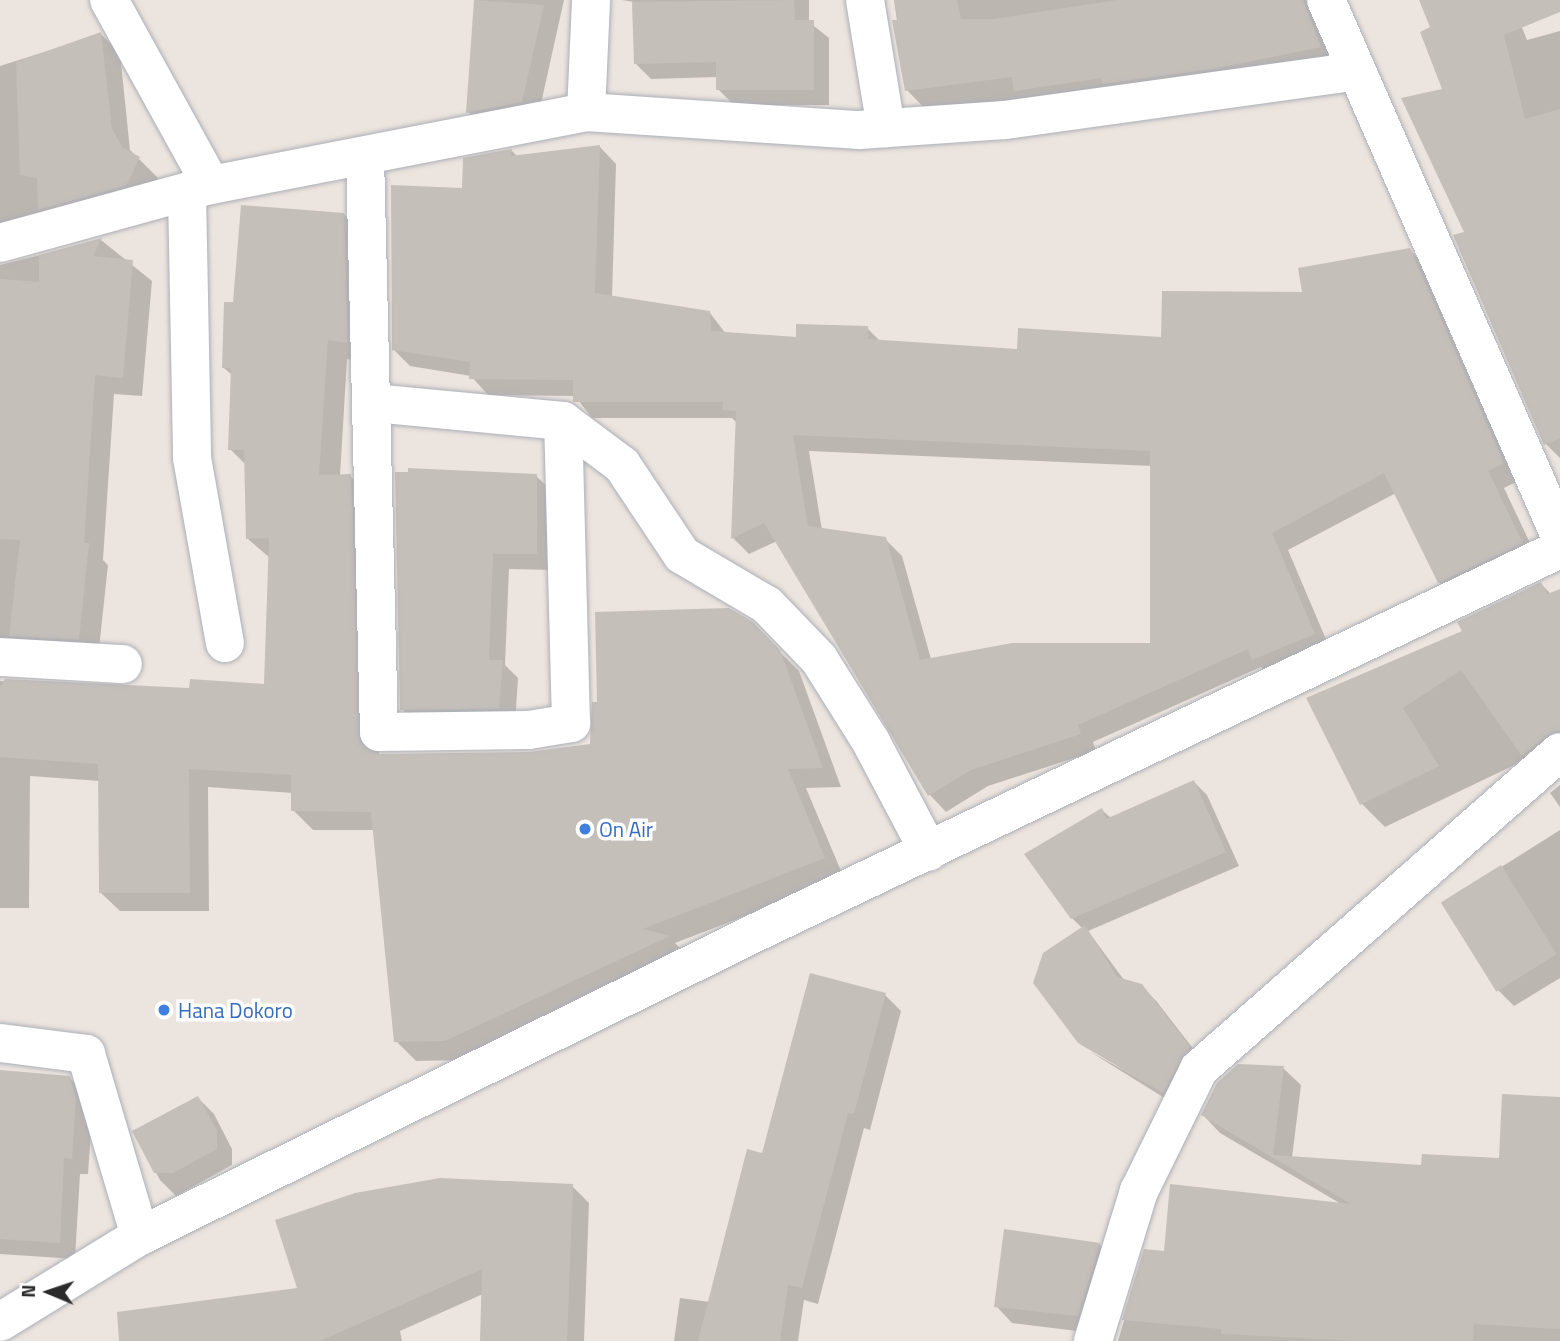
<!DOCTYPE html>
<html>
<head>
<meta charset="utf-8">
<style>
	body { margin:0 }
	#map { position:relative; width:1560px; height:1341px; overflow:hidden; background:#ece4de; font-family:"Titillium Web",sans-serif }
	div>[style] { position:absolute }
	.shadow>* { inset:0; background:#0003 }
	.building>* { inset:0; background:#c5bfba; transform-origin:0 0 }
	.roads { filter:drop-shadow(0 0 2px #abafb7) drop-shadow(0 0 2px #abafb7) }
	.minor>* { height:38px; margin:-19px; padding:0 19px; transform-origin:19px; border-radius:19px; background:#fff }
	.dots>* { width:19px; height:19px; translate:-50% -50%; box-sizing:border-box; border:4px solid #fff; border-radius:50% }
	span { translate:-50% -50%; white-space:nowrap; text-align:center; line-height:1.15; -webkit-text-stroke:7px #fff; paint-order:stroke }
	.shop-label { font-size:21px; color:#366cbe }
	.left { translate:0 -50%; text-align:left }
	.north { position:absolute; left:14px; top:1257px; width:70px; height:70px; -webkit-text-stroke:5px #fff; paint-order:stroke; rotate:272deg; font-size:19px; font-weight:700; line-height:28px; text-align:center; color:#2b2b2b }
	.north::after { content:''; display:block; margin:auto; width:24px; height:32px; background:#2b2b2b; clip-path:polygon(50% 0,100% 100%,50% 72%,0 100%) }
</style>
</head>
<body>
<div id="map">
	<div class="shadow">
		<div style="clip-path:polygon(476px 0,564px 0,538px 117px,484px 128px,468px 112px)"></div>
		<div style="clip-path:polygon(622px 0,809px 0,809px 22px,829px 38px,829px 105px,734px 105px,718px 89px,718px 77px,651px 79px,635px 63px,634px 2px)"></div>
		<div style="clip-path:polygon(894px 0,1315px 0,1341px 67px,1037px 111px,1024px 98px,927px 111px,907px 90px)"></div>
		<div style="clip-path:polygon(1421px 0,1511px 0,1527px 40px,1560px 31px,1560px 458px,1546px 444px,1466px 233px,1444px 90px,1432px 28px)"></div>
		<div style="clip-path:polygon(101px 34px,120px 53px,130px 150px,158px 178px,146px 205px,0 256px,0 66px)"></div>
		<div style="clip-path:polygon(evenodd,600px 147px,616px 164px,612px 298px,710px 313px,726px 334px,797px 339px,867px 328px,881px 342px,1018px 350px,1163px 339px,1304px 294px,1410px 250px,1427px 267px,1520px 480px,1504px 488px,1538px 560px,1456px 599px,1439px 582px,1396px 493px,1288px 550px,1331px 651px,1270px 676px,1261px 667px,1093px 742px,1096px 751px,988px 786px,946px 812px,930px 795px,777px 541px,749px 554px,733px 538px,737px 423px,732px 418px,592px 418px,575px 396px,488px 395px,471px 376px,410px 366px,393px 349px,463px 189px,512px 151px,518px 157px,600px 147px,809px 451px,1152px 466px,1151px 644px,931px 659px,902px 556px,885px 539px,822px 530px,809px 451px)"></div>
		<div style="clip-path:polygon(344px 214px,363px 234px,366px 362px,347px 359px,340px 476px,350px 476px,370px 495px,379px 756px,530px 754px,592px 745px,752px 624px,799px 671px,841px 787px,806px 788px,844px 878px,675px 943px,688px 956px,465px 1060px,416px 1061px,396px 1041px,375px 830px,313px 830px,293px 810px,293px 793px,208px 787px,209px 911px,120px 911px,100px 892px,100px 781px,30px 776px,29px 908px,0 908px,0 681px,191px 690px,266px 686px,270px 558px,248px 539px,246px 465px,230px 449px,233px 376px,224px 368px,234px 303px)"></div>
		<div style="clip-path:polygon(101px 240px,152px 281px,142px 396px,114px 394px,103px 560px,108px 565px,98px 658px,0 671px,0 265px)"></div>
		<div style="clip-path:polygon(536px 476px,553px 492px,553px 570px,509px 569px,505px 665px,518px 678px,515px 724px,418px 725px,402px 709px)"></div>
		<div style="clip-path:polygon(1541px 584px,1560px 603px,1560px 768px,1527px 759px,1385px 827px,1362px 804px,1309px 699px,1464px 632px)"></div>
		<div style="clip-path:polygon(1194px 782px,1207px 795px,1239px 866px,1088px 931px,1124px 980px,1141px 985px,1157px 1002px,1205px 1064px,1179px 1107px,1089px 1051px,1171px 1096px,1083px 1044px,1083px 929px,1072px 918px,1102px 810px,1111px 818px)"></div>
		<div style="clip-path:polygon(1560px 785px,1560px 807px,1550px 793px)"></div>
		<div style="clip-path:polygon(1560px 830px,1560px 978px,1514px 1006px,1498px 990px,1444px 903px)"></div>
		<div style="clip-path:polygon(885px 995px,901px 1011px,870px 1130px,864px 1128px,818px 1304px,804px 1300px,798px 1341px,674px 1341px,680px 1298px,710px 1302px,764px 1155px)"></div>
		<div style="clip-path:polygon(1283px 1068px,1301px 1085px,1292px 1158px,1423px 1167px,1501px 1160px,1560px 1099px,1560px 1341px,1118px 1341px,1145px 1250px,1165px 1253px,1343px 1205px,1220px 1133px,1203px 1115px)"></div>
		<div style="clip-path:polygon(0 1072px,69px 1077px,85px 1094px,92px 1116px,88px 1174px,80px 1174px,75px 1259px,0 1254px)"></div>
		<div style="clip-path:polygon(198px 1098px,214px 1114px,232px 1149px,232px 1165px,176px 1196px,160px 1180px,134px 1132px)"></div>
		<div style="clip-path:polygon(572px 1186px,589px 1203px,584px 1341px,482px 1341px,483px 1294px,400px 1331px,402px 1341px,147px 1341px,299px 1290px)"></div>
		<div style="clip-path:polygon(1099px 1244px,1116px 1260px,1093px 1333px,1012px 1323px,996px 1306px)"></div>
	</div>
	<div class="building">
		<div style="clip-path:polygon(474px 0,544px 5px,522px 102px,466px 113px)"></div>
		<div style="clip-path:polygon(794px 0,795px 20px,814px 20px,814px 90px,716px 90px,716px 62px,634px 64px,632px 2px)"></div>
		<div style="clip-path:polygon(894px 0,957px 0,961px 19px,993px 19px,1117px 0,1303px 0,1321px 47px,1213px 69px,1102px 84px,1101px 78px,1014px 91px,1012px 77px,905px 91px,892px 20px,898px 20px)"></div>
		<div style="clip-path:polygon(1419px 0,1560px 0,1560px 12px,1504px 35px,1525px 119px,1560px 109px,1560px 438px,1544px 445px,1453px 235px,1464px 232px,1401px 98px,1442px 89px,1420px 32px,1430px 27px)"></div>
		<div style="clip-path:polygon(101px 32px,112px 129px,123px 148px,140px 157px,126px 186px,38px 210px,37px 178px,20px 175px,16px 62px)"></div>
		<div style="clip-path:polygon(evenodd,600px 145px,595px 293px,710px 311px,711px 331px,796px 337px,796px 324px,868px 326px,868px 339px,1017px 349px,1018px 328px,1161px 337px,1162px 291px,1302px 292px,1298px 268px,1410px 248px,1504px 463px,1488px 471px,1523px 543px,1438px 583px,1384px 473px,1272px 533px,1315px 634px,1252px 660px,1248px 649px,1078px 725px,1081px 734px,971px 770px,928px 796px,764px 523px,731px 539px,736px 411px,722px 410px,723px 402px,573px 402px,573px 380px,469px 379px,470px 362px,392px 350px,391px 185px,462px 188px,463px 158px,512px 149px,511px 156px,600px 145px,793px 435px,1150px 451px,1150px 643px,1012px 643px,920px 660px,886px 537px,808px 526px,793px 435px)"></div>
		<div style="clip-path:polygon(241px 205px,344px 213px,348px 343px,328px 340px,319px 475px,351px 474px,361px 744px,379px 754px,529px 752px,590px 744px,592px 702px,597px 702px,595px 612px,729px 608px,753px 622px,780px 650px,823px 768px,788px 769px,825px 858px,643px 929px,670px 936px,445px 1041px,394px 1042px,371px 812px,291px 811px,291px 775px,189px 769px,190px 893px,99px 893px,98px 764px,0 757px,0 688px,5px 679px,189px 688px,190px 679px,264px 684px,269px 538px,246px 539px,244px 450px,228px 450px,231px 368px,222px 368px,224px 302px,233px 302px)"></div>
		<div style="clip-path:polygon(102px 238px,93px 256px,133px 260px,123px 378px,95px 375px,84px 543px,89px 543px,79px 640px,9px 636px,20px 540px,0 539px,0 279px,39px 282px,39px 255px)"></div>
		<div style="clip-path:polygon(408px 468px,537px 474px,537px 554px,493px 554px,489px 660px,503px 660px,499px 709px,400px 710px,395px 472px,408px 472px)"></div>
		<div style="clip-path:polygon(1541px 582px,1547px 594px,1560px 589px,1560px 731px,1546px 736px,1522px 756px,1461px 670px,1403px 708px,1439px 766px,1360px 805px,1306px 698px,1462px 631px,1457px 622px)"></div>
		<div style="clip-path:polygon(1194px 780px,1226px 852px,1071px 919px,1024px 854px,1102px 808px,1106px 819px)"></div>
		<div style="left:1501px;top:865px;width:105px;height:71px;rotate:58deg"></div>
		<div style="clip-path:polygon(1085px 925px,1117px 977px,1142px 984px,1190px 1047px,1163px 1093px,1078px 1043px,1033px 983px,1043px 953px)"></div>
		<div style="clip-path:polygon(810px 973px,886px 993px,854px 1114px,848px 1113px,802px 1288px,788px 1285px,780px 1341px,698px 1341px,747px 1149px,762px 1153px)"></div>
		<div style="clip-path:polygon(1238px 1064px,1284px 1066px,1273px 1155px,1421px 1165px,1422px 1154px,1499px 1158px,1502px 1094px,1560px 1097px,1560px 1329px,1474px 1324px,1473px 1341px,1358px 1341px,1221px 1334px,1221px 1329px,1122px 1320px,1144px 1249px,1164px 1251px,1170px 1184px,1351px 1204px,1201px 1115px,1217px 1083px)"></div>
		<div style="clip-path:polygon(0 1070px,70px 1076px,76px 1098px,72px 1159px,64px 1158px,60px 1243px,0 1239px)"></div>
		<div style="clip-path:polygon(198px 1096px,217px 1131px,217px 1149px,173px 1173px,154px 1173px,132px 1131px)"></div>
		<div style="clip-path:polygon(440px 1178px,573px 1184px,567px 1341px,480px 1341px,482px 1269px,320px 1341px,119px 1341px,117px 1312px,297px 1288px,275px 1220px,355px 1193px)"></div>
		<div style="clip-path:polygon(1004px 1229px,1100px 1243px,1078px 1316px,994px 1307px)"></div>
	</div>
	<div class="roads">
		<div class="minor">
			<div style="left:109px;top:0;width:211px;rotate:61.1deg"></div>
			<div style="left:865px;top:0;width:130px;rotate:80.7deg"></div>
			<div style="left:1326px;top:0;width:585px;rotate:66.42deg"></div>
			<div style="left:586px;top:112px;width:112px;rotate:-87.4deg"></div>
			<div style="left:365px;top:156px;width:576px;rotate:88.61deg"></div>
			<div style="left:379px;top:732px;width:150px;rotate:-0.8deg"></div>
			<div style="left:529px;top:730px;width:43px;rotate:-9.5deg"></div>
			<div style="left:571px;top:723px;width:302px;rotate:-91.5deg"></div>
			<div style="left:563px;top:421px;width:192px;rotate:-174.6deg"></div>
			<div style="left:187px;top:192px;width:266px;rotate:88.9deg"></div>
			<div style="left:192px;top:458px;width:188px;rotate:79.9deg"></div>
			<div style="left:0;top:243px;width:219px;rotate:-15.4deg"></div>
			<div style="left:211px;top:185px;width:382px;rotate:-11deg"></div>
			<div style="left:586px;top:112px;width:274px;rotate:3.8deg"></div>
			<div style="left:859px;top:130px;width:146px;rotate:-3.9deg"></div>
			<div style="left:1005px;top:120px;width:355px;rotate:-7.9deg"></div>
			<div style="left:563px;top:421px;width:74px;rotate:36.7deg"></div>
			<div style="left:622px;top:465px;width:108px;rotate:56.3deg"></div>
			<div style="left:682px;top:555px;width:99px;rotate:30.5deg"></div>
			<div style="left:767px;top:605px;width:75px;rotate:46.1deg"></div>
			<div style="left:819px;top:659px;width:98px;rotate:57.9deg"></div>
			<div style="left:871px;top:742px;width:124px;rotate:62.2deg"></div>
			<div style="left:0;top:657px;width:123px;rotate:3.3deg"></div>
			<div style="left:0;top:1043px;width:87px;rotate:7.3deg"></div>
			<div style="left:86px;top:1054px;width:190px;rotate:73.5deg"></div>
			<div style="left:0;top:1322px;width:164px;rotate:-31.6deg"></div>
			<div style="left:140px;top:1236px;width:690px;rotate:-26.23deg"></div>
			<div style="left:759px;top:931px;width:887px;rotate:-25.5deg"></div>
			<div style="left:1093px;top:1341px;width:157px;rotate:-73deg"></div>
			<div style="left:1139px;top:1191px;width:136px;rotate:-63.8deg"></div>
			<div style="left:1199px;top:1069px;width:480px;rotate:-41.3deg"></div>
		</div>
	</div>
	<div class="dots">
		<div style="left:585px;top:829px;background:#3f7fe0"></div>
		<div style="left:164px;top:1010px;background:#3f7fe0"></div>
	</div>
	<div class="shop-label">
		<span class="left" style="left:599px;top:829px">On Air</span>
		<span class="left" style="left:178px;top:1010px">Hana Dokoro</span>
	</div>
	<div class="north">N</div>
</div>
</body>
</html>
